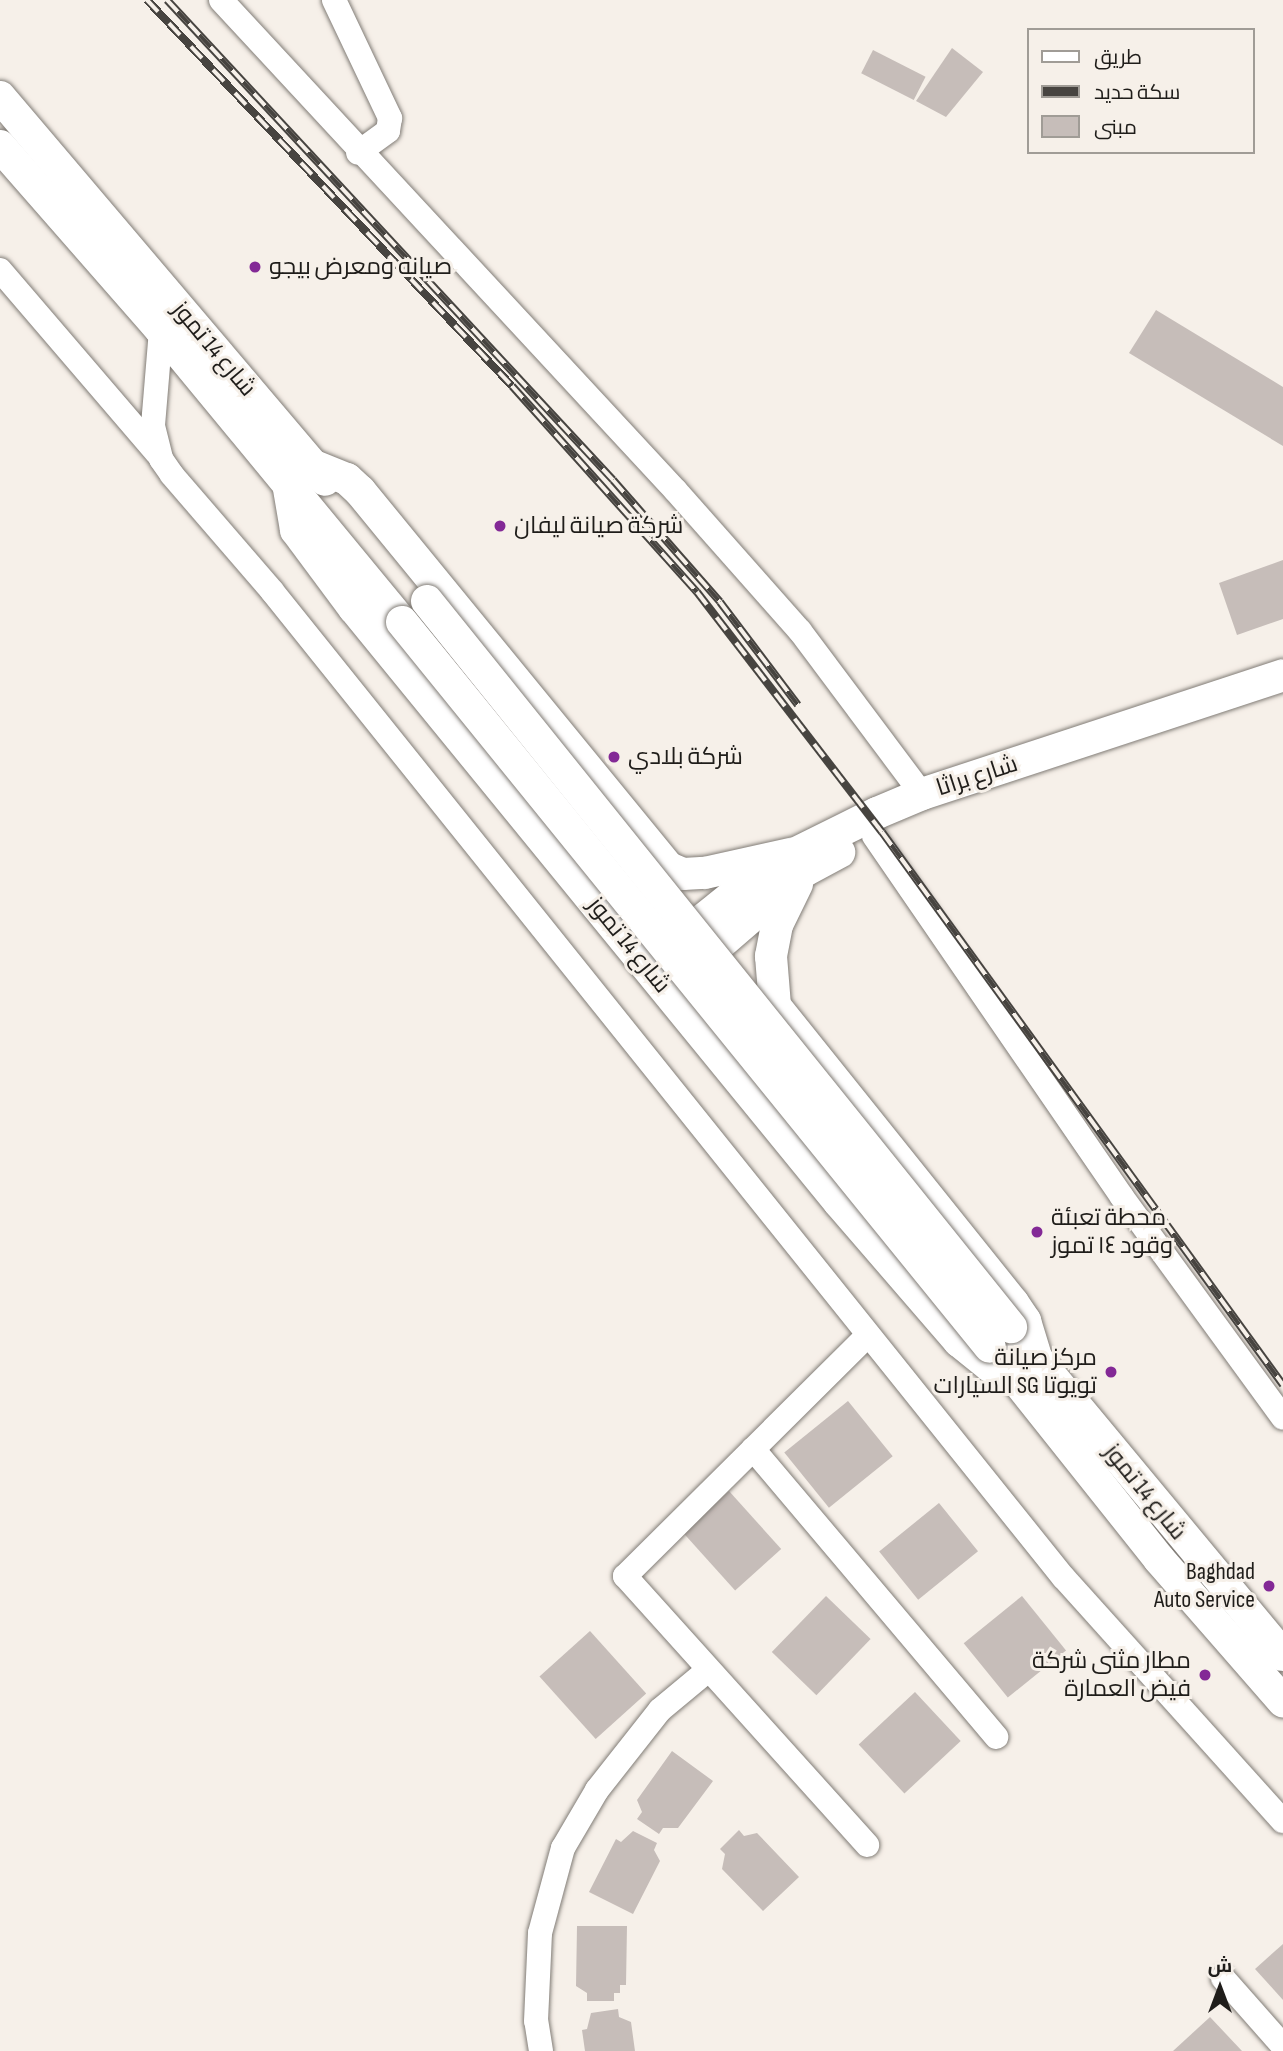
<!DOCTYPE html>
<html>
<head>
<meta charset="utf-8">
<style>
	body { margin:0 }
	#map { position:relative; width:1283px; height:2051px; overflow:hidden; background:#f6f0e9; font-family:"Sofia Sans Condensed",Cairo,sans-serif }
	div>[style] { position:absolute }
	.building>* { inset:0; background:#c6bdb9; transform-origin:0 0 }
	.roads { filter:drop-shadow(0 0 2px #817c76) drop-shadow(0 0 2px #817c76) }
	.minor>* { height:24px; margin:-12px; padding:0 12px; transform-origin:12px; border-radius:12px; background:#fff }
	.major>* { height:32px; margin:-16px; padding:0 16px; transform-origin:16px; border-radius:16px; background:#fff }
	.rail>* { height:8px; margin-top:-4px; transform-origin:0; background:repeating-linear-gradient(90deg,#f6f0e9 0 16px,#474440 0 32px); box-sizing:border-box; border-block:2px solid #474440 }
	.bridges { filter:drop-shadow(0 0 2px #817c76) drop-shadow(0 0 2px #817c76) }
	.major-bridge>* { height:32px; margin:-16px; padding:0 16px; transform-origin:16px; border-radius:16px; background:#fff }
	.dots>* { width:19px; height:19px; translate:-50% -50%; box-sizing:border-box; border:4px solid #f6f0e9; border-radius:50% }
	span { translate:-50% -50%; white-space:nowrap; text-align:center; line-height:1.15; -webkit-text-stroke:6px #f6f0e9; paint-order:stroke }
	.poi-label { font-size:24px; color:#1f1d1a }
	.left { translate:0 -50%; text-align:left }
	.right { translate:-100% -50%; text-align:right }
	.street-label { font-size:24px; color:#1f1d1a }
	.legend { position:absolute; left:1027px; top:28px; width:228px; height:126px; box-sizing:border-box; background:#f6f0e9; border:2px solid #a09c96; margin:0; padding:9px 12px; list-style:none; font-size:21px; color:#1f1d1a }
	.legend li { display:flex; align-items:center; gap:14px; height:35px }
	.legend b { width:35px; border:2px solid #a09c96 }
	.north { position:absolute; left:1185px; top:1953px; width:70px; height:70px; -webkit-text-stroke:5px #f6f0e9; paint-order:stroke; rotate:0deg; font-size:19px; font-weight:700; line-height:28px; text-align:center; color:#1f1d1a }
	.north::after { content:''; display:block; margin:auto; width:24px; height:32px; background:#1f1d1a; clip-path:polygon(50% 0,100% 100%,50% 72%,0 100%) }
</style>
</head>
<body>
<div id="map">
	<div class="building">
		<div style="clip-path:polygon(952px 48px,983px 72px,946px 117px,916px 101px)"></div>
		<div style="left:873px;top:50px;width:59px;height:26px;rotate:27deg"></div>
		<div style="clip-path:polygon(1156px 310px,1283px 387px,1283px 446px,1129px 353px)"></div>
		<div style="clip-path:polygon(1283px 560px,1283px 619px,1237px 635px,1219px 583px)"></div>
		<div style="left:848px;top:1401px;width:71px;height:82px;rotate:51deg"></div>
		<div style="left:729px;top:1491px;width:78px;height:62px;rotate:48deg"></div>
		<div style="left:939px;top:1503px;width:62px;height:77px;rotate:51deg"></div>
		<div style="left:826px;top:1596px;width:62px;height:78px;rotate:44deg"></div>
		<div style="left:1022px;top:1596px;width:70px;height:75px;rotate:51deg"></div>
		<div style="left:590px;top:1631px;width:84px;height:68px;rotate:48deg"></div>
		<div style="left:915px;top:1692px;width:67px;height:77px;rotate:47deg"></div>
		<div style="clip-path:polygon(672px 1751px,713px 1781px,678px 1828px,663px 1828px,659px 1834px,637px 1819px,642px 1812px,637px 1800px)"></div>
		<div style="clip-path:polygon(739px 1830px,744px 1836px,757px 1833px,799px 1877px,763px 1911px,722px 1869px,725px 1854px,720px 1849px)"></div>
		<div style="clip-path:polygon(633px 1831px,657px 1843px,654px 1850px,660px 1861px,633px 1914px,589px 1892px,616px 1839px,621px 1842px)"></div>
		<div style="clip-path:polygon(577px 1926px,627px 1926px,626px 1985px,620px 1985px,620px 1993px,614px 1993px,614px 2001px,587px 2001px,587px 1993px,576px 1986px)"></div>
		<div style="clip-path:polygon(1283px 1944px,1283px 2000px,1255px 1969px)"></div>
		<div style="clip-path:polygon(618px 2009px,619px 2017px,631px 2022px,635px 2051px,585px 2051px,582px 2030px,587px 2029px,591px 2013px)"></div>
		<div style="clip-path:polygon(1210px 2017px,1242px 2051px,1173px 2051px)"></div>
	</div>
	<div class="roads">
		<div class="minor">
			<div style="left:221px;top:0;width:669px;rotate:47.18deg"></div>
			<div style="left:676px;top:491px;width:187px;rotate:48.5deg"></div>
			<div style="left:800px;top:631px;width:204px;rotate:53.2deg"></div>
			<div style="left:334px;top:0;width:131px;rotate:64.6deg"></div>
			<div style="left:390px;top:118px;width:13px;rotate:99deg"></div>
			<div style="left:388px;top:131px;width:37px;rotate:144deg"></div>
			<div style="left:0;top:270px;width:241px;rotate:49.4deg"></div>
			<div style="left:161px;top:330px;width:96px;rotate:94.8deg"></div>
			<div style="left:153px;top:426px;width:34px;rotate:76deg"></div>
			<div style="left:161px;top:459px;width:19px;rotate:55deg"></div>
			<div style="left:172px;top:475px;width:153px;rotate:49.2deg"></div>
			<div style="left:272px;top:591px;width:1265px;rotate:51.26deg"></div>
			<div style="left:1064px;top:1578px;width:327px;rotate:48deg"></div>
			<div style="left:874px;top:836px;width:438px;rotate:55.5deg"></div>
			<div style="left:1122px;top:1197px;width:273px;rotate:53.9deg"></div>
			<div style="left:867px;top:1336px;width:341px;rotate:135.2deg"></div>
			<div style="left:625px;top:1576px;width:362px;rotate:48deg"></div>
			<div style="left:753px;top:1449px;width:377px;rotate:49.8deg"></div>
			<div style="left:1223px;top:1978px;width:91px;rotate:48.6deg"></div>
			<div style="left:541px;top:2051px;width:30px;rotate:-99deg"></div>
			<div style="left:536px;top:2021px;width:88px;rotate:-87.4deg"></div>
			<div style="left:540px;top:1933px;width:88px;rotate:-74.9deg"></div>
			<div style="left:563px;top:1848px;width:67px;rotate:-59.6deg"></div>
			<div style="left:597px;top:1790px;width:102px;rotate:-51.8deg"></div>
			<div style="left:660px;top:1710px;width:61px;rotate:-39.7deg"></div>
		</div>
		<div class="major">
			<div style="left:0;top:97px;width:502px;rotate:49.68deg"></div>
			<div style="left:0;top:146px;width:244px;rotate:48.8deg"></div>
			<div style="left:161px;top:330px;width:379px;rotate:50.5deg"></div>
			<div style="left:312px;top:465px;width:38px;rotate:22deg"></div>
			<div style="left:347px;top:479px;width:18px;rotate:43deg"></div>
			<div style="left:360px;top:491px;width:487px;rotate:50.7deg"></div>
			<div style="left:669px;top:868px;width:15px;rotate:23deg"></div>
			<div style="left:683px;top:874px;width:22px;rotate:-3deg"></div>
			<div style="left:705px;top:873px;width:88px;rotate:-12.5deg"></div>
			<div style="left:288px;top:483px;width:48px;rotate:80.3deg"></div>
			<div style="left:296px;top:530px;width:97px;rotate:53.4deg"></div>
			<div style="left:354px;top:608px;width:767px;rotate:50.77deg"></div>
			<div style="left:839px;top:1202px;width:184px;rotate:49.2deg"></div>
			<div style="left:959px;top:1341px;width:40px;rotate:39deg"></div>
			<div style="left:990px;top:1366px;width:26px;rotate:21deg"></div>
			<div style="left:797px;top:884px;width:46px;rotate:116deg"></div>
			<div style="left:777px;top:925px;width:32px;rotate:101deg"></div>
			<div style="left:771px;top:956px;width:50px;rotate:85.4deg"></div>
			<div style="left:775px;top:1006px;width:381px;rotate:51.3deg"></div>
			<div style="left:1013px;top:1303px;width:22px;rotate:56deg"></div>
			<div style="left:1025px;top:1321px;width:39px;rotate:73deg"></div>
			<div style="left:695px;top:926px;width:96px;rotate:-38.7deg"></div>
			<div style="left:770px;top:866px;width:119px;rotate:-26.4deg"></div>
			<div style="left:877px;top:813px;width:49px;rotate:-22.9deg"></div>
			<div style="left:922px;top:794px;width:380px;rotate:-18.2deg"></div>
			<div style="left:714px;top:949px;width:119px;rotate:-40.9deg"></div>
			<div style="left:804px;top:871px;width:40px;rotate:-28deg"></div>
			<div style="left:1022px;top:1341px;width:408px;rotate:50.3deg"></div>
			<div style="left:1000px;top:1359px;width:256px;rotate:51.5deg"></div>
			<div style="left:1159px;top:1559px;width:189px;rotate:48.9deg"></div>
		</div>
	</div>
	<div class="rail">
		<div style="left:147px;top:0;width:531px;rotate:46.6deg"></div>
		<div style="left:512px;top:386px;width:277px;rotate:48.1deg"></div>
		<div style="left:697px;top:592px;width:303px;rotate:52.4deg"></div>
		<div style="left:882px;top:832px;width:683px;rotate:54.05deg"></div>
		<div style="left:167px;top:0;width:655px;rotate:47.1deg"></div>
		<div style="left:613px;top:480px;width:162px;rotate:48.7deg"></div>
		<div style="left:720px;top:602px;width:129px;rotate:52.9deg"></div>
	</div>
	<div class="bridges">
		<div class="major-bridge">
			<div style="left:427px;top:601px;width:932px;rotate:51.19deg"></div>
			<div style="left:402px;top:622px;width:933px;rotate:50.96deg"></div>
		</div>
	</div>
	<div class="dots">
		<div style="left:255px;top:267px;background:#832996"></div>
		<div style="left:500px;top:526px;background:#832996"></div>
		<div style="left:614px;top:757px;background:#832996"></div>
		<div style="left:1037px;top:1232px;background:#832996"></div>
		<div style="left:1111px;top:1372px;background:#832996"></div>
		<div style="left:1269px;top:1586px;background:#832996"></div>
		<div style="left:1205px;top:1675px;background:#832996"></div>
	</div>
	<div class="poi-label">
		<span class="left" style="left:269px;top:267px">صيانه ومعرض بيجو</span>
		<span class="left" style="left:514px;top:526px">شركة صيانة ليفان</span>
		<span class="left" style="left:628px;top:757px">شركة بلادي</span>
		<span class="left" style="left:1051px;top:1232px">محطة تعبئة<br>وقود ١٤ تموز</span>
		<span class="right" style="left:1097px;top:1372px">مركز صيانة<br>السيارات SG تويوتا</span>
		<span class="right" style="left:1255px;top:1586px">Baghdad<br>Auto Service</span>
		<span class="right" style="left:1191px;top:1675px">مطار مثنى شركة<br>فيض العمارة</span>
	</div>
	<div class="street-label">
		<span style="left:214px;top:349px;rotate:50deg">شارع 14 تموز</span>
		<span style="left:977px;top:776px;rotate:-18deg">شارع براثا</span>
		<span style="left:629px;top:945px;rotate:51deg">شارع 14 تموز</span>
		<span style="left:1145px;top:1492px;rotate:51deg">شارع 14 تموز</span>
	</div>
	<ul class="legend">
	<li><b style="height:9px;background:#fff"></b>طريق</li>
	<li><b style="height:9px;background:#474440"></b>سكة حديد</li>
	<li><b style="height:19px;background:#c6bdb9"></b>مبنى</li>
	</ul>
	<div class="north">ش</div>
</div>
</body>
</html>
